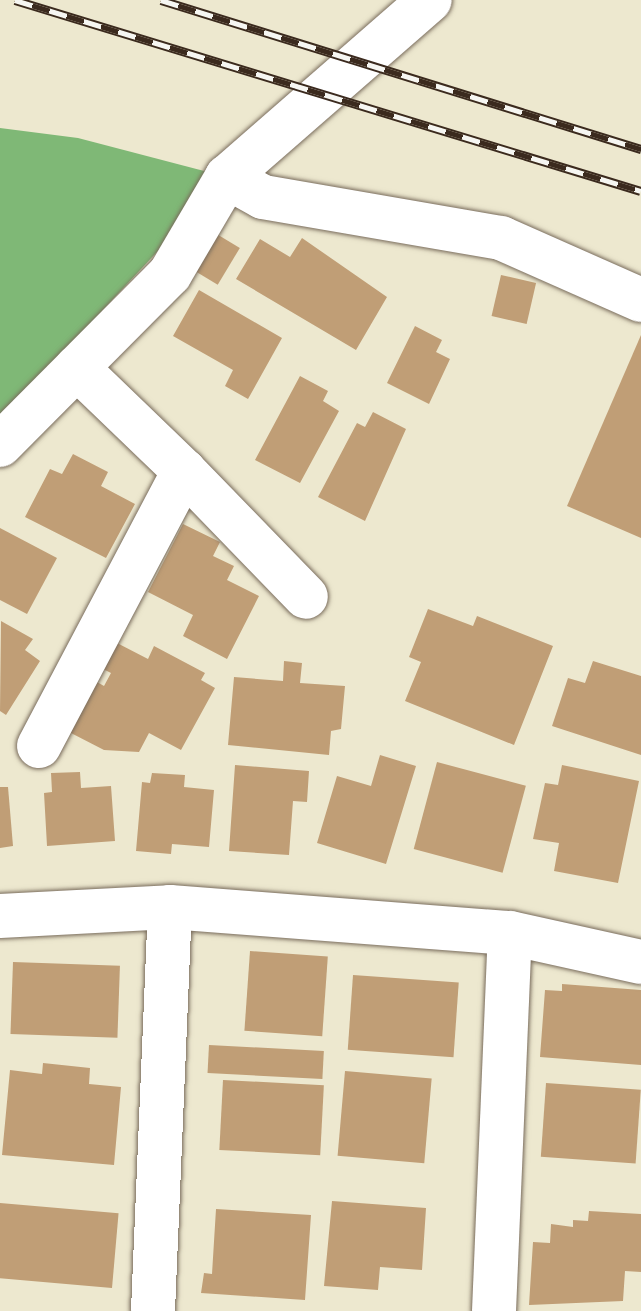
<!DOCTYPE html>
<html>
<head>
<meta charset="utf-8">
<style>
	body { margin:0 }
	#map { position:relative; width:641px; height:1311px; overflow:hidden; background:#ede8cf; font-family:"IM FELL Great Primer",serif }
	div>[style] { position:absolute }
	.forest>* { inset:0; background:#7fb876 }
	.building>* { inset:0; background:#c09e76; transform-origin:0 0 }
	.roads { filter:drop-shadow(0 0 2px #796c5c) drop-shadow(0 0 2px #796c5c) }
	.minor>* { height:44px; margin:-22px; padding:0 22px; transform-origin:22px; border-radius:22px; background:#fff }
	.rail>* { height:9px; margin-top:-4.5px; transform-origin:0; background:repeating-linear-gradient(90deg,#f6f6f2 0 18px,#3b2a1e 0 36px); box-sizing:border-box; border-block:2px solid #3b2a1e }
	span { translate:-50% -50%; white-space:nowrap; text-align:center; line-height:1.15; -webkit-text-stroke:6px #f6f6f2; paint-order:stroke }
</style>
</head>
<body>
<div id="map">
	<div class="forest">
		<div style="clip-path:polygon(0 128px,78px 138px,227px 177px,0 420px)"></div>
	</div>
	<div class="building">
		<div style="left:215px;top:233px;width:29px;height:43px;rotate:31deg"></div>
		<div style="clip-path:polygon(302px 238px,387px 297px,356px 350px,236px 279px,260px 239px,290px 257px)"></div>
		<div style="left:501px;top:275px;width:36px;height:42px;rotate:13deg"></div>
		<div style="clip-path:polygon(199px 290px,282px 338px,248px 399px,225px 386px,233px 370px,173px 336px)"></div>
		<div style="clip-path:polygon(415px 326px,442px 340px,436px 352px,450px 359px,429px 404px,387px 383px)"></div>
		<div style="clip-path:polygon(641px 335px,641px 538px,567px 506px)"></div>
		<div style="clip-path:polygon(300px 376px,328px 391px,323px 401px,339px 411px,300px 483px,255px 460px)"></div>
		<div style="clip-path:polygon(373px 412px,406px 429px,365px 521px,318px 497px,357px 423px,365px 427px)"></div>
		<div style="clip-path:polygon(73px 454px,108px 472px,101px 486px,135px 504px,106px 558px,25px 517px,50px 469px,62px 474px)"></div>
		<div style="clip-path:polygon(183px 524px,220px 542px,213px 556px,234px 566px,227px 580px,259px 596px,227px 659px,183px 636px,193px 615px,148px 592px)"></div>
		<div style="clip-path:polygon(0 528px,57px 558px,27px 614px,0 600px)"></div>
		<div style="clip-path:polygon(428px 609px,473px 626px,477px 616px,553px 646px,514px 745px,405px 701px,421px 662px,409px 657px)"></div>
		<div style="clip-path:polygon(1px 621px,33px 639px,25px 650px,40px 661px,6px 715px,0 711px)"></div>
		<div style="clip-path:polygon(117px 643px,148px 659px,154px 646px,205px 673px,201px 680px,215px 688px,181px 750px,149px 733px,139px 752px,104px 750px,69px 732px,97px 682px,104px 686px,111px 673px,103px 669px)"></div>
		<div style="clip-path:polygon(284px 661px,302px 663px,300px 683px,345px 686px,341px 729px,331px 731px,329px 755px,228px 745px,234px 677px,283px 681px)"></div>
		<div style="clip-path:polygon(593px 661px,641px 676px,641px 755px,552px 726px,568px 678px,585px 683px)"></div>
		<div style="clip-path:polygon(380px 755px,416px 766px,386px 864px,317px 843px,337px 776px,371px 786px)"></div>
		<div style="left:437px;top:762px;width:92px;height:90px;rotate:15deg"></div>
		<div style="clip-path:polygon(235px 765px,309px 771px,307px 802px,293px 801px,289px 855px,229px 851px)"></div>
		<div style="clip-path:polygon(562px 765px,639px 781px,618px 883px,554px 871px,559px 843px,533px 839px,545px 783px,558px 785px)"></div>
		<div style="clip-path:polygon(80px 772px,81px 788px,111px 786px,115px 841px,47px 846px,44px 793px,52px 792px,51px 773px)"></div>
		<div style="clip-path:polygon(152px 773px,185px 775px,184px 787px,214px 790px,209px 847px,172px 844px,171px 854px,136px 851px,142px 782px,150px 783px)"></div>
		<div style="clip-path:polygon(0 787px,8px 787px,13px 846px,0 848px)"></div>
		<div style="left:250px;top:951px;width:78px;height:80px;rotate:4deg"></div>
		<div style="left:13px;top:962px;width:107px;height:72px;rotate:2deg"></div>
		<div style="left:353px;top:975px;width:106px;height:75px;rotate:4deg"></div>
		<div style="clip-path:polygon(562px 984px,641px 990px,641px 1065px,540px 1057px,545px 990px,562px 991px)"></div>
		<div style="left:209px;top:1045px;width:115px;height:28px;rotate:3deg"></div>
		<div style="clip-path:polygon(43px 1063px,90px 1068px,89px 1084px,121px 1087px,114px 1165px,2px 1155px,10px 1070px,42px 1074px)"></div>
		<div style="left:345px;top:1071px;width:87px;height:85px;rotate:5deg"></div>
		<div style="left:223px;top:1080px;width:101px;height:70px;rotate:3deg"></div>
		<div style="left:546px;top:1083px;width:95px;height:74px;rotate:4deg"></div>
		<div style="clip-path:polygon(332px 1201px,426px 1208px,422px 1270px,380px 1267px,378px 1290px,324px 1286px)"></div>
		<div style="left:0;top:1203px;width:119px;height:75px;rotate:5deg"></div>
		<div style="clip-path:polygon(216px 1209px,311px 1215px,305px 1300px,201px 1293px,204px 1273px,212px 1274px)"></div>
		<div style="clip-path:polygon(589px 1211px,641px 1214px,641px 1272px,625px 1271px,623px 1301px,529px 1305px,533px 1242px,550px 1243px,551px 1224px,573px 1227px,573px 1220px,588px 1221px)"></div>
	</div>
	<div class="roads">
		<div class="minor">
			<div style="left:227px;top:177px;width:41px;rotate:29.1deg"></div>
			<div style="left:263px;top:197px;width:242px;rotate:9.8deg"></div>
			<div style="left:501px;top:238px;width:153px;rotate:23.9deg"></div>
			<div style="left:0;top:445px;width:241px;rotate:-45.2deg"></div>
			<div style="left:170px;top:274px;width:113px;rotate:-59.6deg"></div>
			<div style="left:227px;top:177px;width:269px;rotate:-41.1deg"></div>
			<div style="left:184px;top:471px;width:175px;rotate:45.9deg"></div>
			<div style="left:39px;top:746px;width:311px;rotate:-62.2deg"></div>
			<div style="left:184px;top:471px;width:149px;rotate:-136.1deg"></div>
			<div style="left:0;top:916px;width:170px;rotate:-3deg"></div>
			<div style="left:170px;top:907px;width:341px;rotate:4.4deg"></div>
			<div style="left:510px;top:933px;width:134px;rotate:12.5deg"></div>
			<div style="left:153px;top:1311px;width:404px;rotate:-87.6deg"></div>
			<div style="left:494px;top:1311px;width:378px;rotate:-87.6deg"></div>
		</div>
	</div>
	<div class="rail">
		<div style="left:15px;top:0;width:654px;rotate:16.97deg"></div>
		<div style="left:161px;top:0;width:503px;rotate:17.25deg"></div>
	</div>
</div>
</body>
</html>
